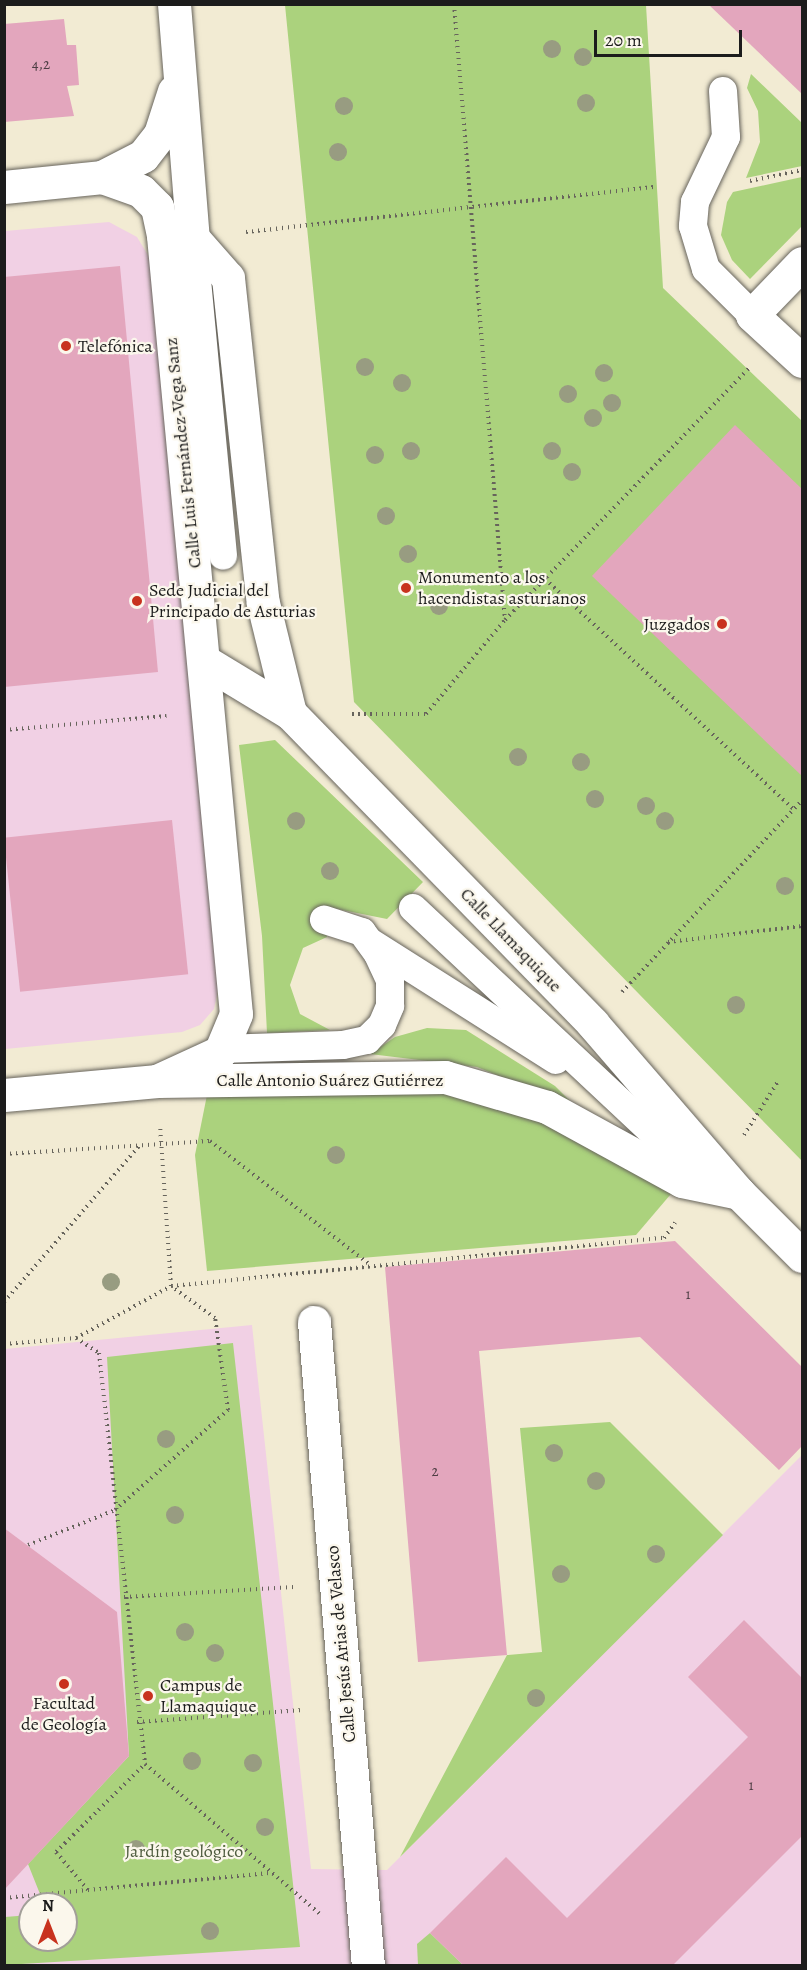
<!DOCTYPE html>
<html>
<head>
<meta charset="utf-8">
<style>
	body { margin:0 }
	#map { position:relative; width:807px; height:1970px; overflow:hidden; background:#f2ebd3; font-family:Alegreya,serif }
	div>[style] { position:absolute }
	.built>* { inset:0; background:#f1d0e4 }
	.green>* { inset:0; background:#abd27d }
	.building>* { inset:0; background:#e3a6bd; transform-origin:0 0 }
	.path>* { height:4px; margin-top:-2px; transform-origin:0; background:repeating-linear-gradient(90deg,#67645c 0 1.5px,transparent 0 6px) }
	.roads { filter:drop-shadow(0 0 2px #67645c) drop-shadow(0 0 2px #67645c) }
	.service>* { height:28px; margin:-14px; padding:0 14px; transform-origin:14px; border-radius:14px; background:#fff }
	.minor>* { height:33px; margin:-16.5px; padding:0 16.5px; transform-origin:16.5px; border-radius:16.5px; background:#fff }
	.trees>* { width:18px; height:18px; margin:-9px; border-radius:50%; background:#989c81 }
	.dots>* { width:16px; height:16px; translate:-50% -50%; box-sizing:border-box; border:3px solid #fbf7ec; border-radius:50% }
	span { translate:-50% -50%; white-space:nowrap; text-align:center; line-height:1.15; -webkit-text-stroke:4.5px #fbf7ec; paint-order:stroke }
	.number-label { font-size:15px; color:#4e3e44 }
	.number-label span { -webkit-text-stroke-width:0 }
	.poi-label { font-size:18px; color:#1c1c1c }
	.left { translate:0 -50%; text-align:left }
	.right { translate:-100% -50%; text-align:right }
	.street-label { font-size:18px; color:#1c1c1c }
	.park-label { font-size:18px; color:#4e5c3e }
	.frame { position:absolute; inset:0; border:6px solid #1c1c1c; pointer-events:none }
	.north { position:absolute; left:18px; top:1892px; width:60px; height:60px; box-sizing:border-box; background:#fbf7ec; border:2px solid #a29f99; border-radius:50%; rotate:0deg; font-size:16px; font-weight:700; line-height:24px; text-align:center; color:#1c1c1c }
	.north::after { content:''; display:block; margin:auto; width:21px; height:27px; background:#c8321e; clip-path:polygon(50% 0,100% 100%,50% 72%,0 100%) }
	.scale { position:absolute; left:594px; top:30px; width:148px; height:27px; box-sizing:border-box; border:3px solid #1c1c1c; border-top:0; padding-left:8px; font-size:18px; line-height:21px; white-space:nowrap; color:#1c1c1c; -webkit-text-stroke:4px #fbf7ec; paint-order:stroke }
</style>
</head>
<body>
<div id="map">
	<div class="built">
		<div style="clip-path:polygon(109px 222px,137px 237px,151px 260px,219px 985px,214px 1009px,200px 1025px,182px 1032px,5px 1049px,5px 231px)"></div>
		<div style="clip-path:polygon(evenodd,252px 1325px,311px 1869px,387px 1870px,802px 1455px,802px 1965px,5px 1966px,5px 1349px,252px 1325px,30px 1904px,66px 1904px,66px 1940px,30px 1940px,30px 1904px)"></div>
	</div>
	<div class="green">
		<div style="clip-path:polygon(285px 5px,646px 5px,663px 288px,802px 421px,802px 1161px,354px 702px)"></div>
		<div style="clip-path:polygon(751px 74px,802px 123px,802px 166px,746px 178px,760px 142px,758px 111px,747px 88px)"></div>
		<div style="clip-path:polygon(802px 177px,802px 226px,750px 279px,732px 260px,721px 235px,727px 202px,733px 192px)"></div>
		<div style="clip-path:polygon(275px 740px,423px 882px,387px 919px,322px 906px,327px 937px,303px 948px,290px 985px,300px 1014px,330px 1030px,267px 1033px,262px 936px,239px 745px)"></div>
		<div style="clip-path:polygon(427px 1028px,466px 1030px,555px 1086px,577px 1108px,477px 1067px,370px 1054px,395px 1037px)"></div>
		<div style="clip-path:polygon(445px 1077px,682px 1181px,636px 1235px,207px 1271px,195px 1155px,210px 1080px)"></div>
		<div style="clip-path:polygon(233px 1343px,300px 1947px,5px 1965px,5px 1917px,30px 1915px,30px 1940px,66px 1940px,66px 1904px,44px 1904px,28px 1864px,129px 1756px,107px 1357px)"></div>
		<div style="clip-path:polygon(610px 1422px,723px 1535px,400px 1857px,507px 1655px,542px 1652px,520px 1428px)"></div>
		<div style="clip-path:polygon(430px 1933px,463px 1965px,418px 1965px,417px 1944px)"></div>
	</div>
	<div class="building">
		<div style="clip-path:polygon(708px 4px,802px 4px,802px 94px)"></div>
		<div style="clip-path:polygon(64px 19px,67px 45px,76px 45px,79px 85px,67px 86px,74px 116px,4px 122px,4px 24px)"></div>
		<div style="clip-path:polygon(120px 266px,158px 672px,4px 687px,4px 277px)"></div>
		<div style="clip-path:polygon(735px 425px,802px 489px,802px 776px,592px 576px)"></div>
		<div style="left:172px;top:820px;width:155px;height:169px;rotate:84deg"></div>
		<div style="clip-path:polygon(675px 1241px,802px 1367px,802px 1446px,779px 1470px,640px 1337px,479px 1351px,507px 1655px,418px 1662px,385px 1267px)"></div>
		<div style="clip-path:polygon(4px 1528px,117px 1612px,129px 1756px,4px 1890px)"></div>
		<div style="clip-path:polygon(744px 1620px,802px 1678px,802px 1836px,673px 1965px,463px 1965px,430px 1933px,506px 1857px,567px 1918px,748px 1737px,688px 1677px)"></div>
	</div>
	<div class="path">
		<div style="left:454px;top:4px;width:618px;rotate:85.27deg"></div>
		<div style="left:750px;top:181px;width:53px;rotate:-11.9deg"></div>
		<div style="left:246px;top:232px;width:412px;rotate:-6.3deg"></div>
		<div style="left:545px;top:579px;width:338px;rotate:42.8deg"></div>
		<div style="left:352px;top:714px;width:74px"></div>
		<div style="left:426px;top:714px;width:123px;rotate:-50deg"></div>
		<div style="left:505px;top:620px;width:351px;rotate:-45.9deg"></div>
		<div style="left:4px;top:730px;width:163px;rotate:-4.9deg"></div>
		<div style="left:668px;top:942px;width:135px;rotate:-6.8deg"></div>
		<div style="left:622px;top:992px;width:263px;rotate:-46.8deg"></div>
		<div style="left:744px;top:1135px;width:62px;rotate:-57.6deg"></div>
		<div style="left:4px;top:1154px;width:206px;rotate:-3.6deg"></div>
		<div style="left:210px;top:1141px;width:200px;rotate:37.7deg"></div>
		<div style="left:4px;top:1302px;width:209px;rotate:-49.1deg"></div>
		<div style="left:76px;top:1338px;width:27px;rotate:33deg"></div>
		<div style="left:99px;top:1353px;width:414px;rotate:83.6deg"></div>
		<div style="left:145px;top:1764px;width:230px;rotate:40.6deg"></div>
		<div style="left:4px;top:1344px;width:72px;rotate:-4.8deg"></div>
		<div style="left:76px;top:1338px;width:108px;rotate:-28.7deg"></div>
		<div style="left:171px;top:1286px;width:495px;rotate:-5.6deg"></div>
		<div style="left:664px;top:1238px;width:19px;rotate:-54deg"></div>
		<div style="left:28px;top:1545px;width:94px;rotate:-21.9deg"></div>
		<div style="left:115px;top:1510px;width:151px;rotate:-41.5deg"></div>
		<div style="left:228px;top:1410px;width:93px;rotate:-98deg"></div>
		<div style="left:215px;top:1318px;width:54px;rotate:-144deg"></div>
		<div style="left:171px;top:1286px;width:162px;rotate:-93.9deg"></div>
		<div style="left:124px;top:1597px;width:170px;rotate:-3.4deg"></div>
		<div style="left:137px;top:1722px;width:167px;rotate:-4.1deg"></div>
		<div style="left:88px;top:1890px;width:50px;rotate:-130.1deg"></div>
		<div style="left:56px;top:1852px;width:125px;rotate:-44.7deg"></div>
		<div style="left:4px;top:1898px;width:266px;rotate:-5.4deg"></div>
	</div>
	<div class="roads">
		<div class="service">
			<div style="left:723px;top:91px;width:46px;rotate:86.3deg"></div>
			<div style="left:726px;top:137px;width:72px;rotate:115.5deg"></div>
			<div style="left:695px;top:202px;width:24px;rotate:95deg"></div>
			<div style="left:693px;top:226px;width:45px;rotate:73.2deg"></div>
			<div style="left:706px;top:269px;width:65px;rotate:45deg"></div>
			<div style="left:193px;top:238px;width:319px;rotate:84.6deg"></div>
			<div style="left:413px;top:908px;width:342px;rotate:43.1deg"></div>
			<div style="left:663px;top:1142px;width:66px;rotate:33.9deg"></div>
			<div style="left:370px;top:942px;width:220px;rotate:32.4deg"></div>
			<div style="left:221px;top:1049px;width:122px;rotate:-1.9deg"></div>
			<div style="left:343px;top:1045px;width:25px;rotate:-12deg"></div>
			<div style="left:367px;top:1040px;width:21px;rotate:-45deg"></div>
			<div style="left:382px;top:1025px;width:21px;rotate:-67deg"></div>
			<div style="left:390px;top:1006px;width:26px;rotate:-90deg"></div>
			<div style="left:390px;top:980px;width:29px;rotate:-115deg"></div>
			<div style="left:378px;top:954px;width:27px;rotate:-126deg"></div>
			<div style="left:362px;top:932px;width:40px;rotate:-162deg"></div>
		</div>
		<div class="minor">
			<div style="left:174px;top:4px;width:235px;rotate:85.4deg"></div>
			<div style="left:193px;top:238px;width:53px;rotate:48.8deg"></div>
			<div style="left:228px;top:278px;width:327px;rotate:83.9deg"></div>
			<div style="left:263px;top:603px;width:113px;rotate:76.2deg"></div>
			<div style="left:290px;top:713px;width:434px;rotate:45.7deg"></div>
			<div style="left:593px;top:1024px;width:223px;rotate:49.2deg"></div>
			<div style="left:739px;top:1193px;width:89px;rotate:45deg"></div>
			<div style="left:102px;top:177px;width:41px;rotate:19.7deg"></div>
			<div style="left:141px;top:191px;width:23px;rotate:45deg"></div>
			<div style="left:157px;top:207px;width:30px;rotate:78deg"></div>
			<div style="left:163px;top:236px;width:781px;rotate:84.64deg"></div>
			<div style="left:236px;top:1014px;width:41px;rotate:112.8deg"></div>
			<div style="left:220px;top:1052px;width:69px;rotate:155.3deg"></div>
			<div style="left:4px;top:187px;width:99px;rotate:-5.8deg"></div>
			<div style="left:102px;top:177px;width:46px;rotate:-27.1deg"></div>
			<div style="left:143px;top:156px;width:28px;rotate:-52deg"></div>
			<div style="left:160px;top:134px;width:45px;rotate:-72deg"></div>
			<div style="left:802px;top:263px;width:72px;rotate:133.9deg"></div>
			<div style="left:752px;top:315px;width:68px;rotate:42.6deg"></div>
			<div style="left:204px;top:661px;width:100px;rotate:31.2deg"></div>
			<div style="left:4px;top:1095px;width:154px;rotate:-5.2deg"></div>
			<div style="left:157px;top:1081px;width:288px;rotate:-0.8deg"></div>
			<div style="left:445px;top:1077px;width:106px;rotate:16.4deg"></div>
			<div style="left:547px;top:1107px;width:154px;rotate:28.7deg"></div>
			<div style="left:682px;top:1181px;width:58px;rotate:11.9deg"></div>
			<div style="left:314px;top:1322px;width:646px;rotate:85.21deg"></div>
		</div>
	</div>
	<div class="trees">
		<div style="left:552px;top:49px"></div>
		<div style="left:583px;top:57px"></div>
		<div style="left:586px;top:103px"></div>
		<div style="left:344px;top:106px"></div>
		<div style="left:338px;top:152px"></div>
		<div style="left:365px;top:367px"></div>
		<div style="left:604px;top:373px"></div>
		<div style="left:402px;top:383px"></div>
		<div style="left:568px;top:394px"></div>
		<div style="left:612px;top:403px"></div>
		<div style="left:593px;top:418px"></div>
		<div style="left:411px;top:451px"></div>
		<div style="left:552px;top:451px"></div>
		<div style="left:375px;top:455px"></div>
		<div style="left:572px;top:472px"></div>
		<div style="left:386px;top:516px"></div>
		<div style="left:408px;top:554px"></div>
		<div style="left:439px;top:606px"></div>
		<div style="left:518px;top:757px"></div>
		<div style="left:581px;top:762px"></div>
		<div style="left:595px;top:799px"></div>
		<div style="left:646px;top:806px"></div>
		<div style="left:296px;top:821px"></div>
		<div style="left:665px;top:821px"></div>
		<div style="left:330px;top:871px"></div>
		<div style="left:785px;top:886px"></div>
		<div style="left:736px;top:1005px"></div>
		<div style="left:336px;top:1155px"></div>
		<div style="left:111px;top:1282px"></div>
		<div style="left:166px;top:1439px"></div>
		<div style="left:554px;top:1453px"></div>
		<div style="left:596px;top:1481px"></div>
		<div style="left:175px;top:1515px"></div>
		<div style="left:656px;top:1554px"></div>
		<div style="left:561px;top:1574px"></div>
		<div style="left:185px;top:1632px"></div>
		<div style="left:215px;top:1653px"></div>
		<div style="left:536px;top:1698px"></div>
		<div style="left:192px;top:1761px"></div>
		<div style="left:253px;top:1763px"></div>
		<div style="left:265px;top:1827px"></div>
		<div style="left:136px;top:1849px"></div>
		<div style="left:210px;top:1931px"></div>
	</div>
	<div class="dots">
		<div style="left:66px;top:346px;background:#c8321e"></div>
		<div style="left:406px;top:588px;background:#c8321e"></div>
		<div style="left:137px;top:601px;background:#c8321e"></div>
		<div style="left:722px;top:624px;background:#c8321e"></div>
		<div style="left:64px;top:1684px;background:#c8321e"></div>
		<div style="left:148px;top:1696px;background:#c8321e"></div>
	</div>
	<div class="number-label">
		<span style="left:41px;top:65px">4,2</span>
		<span style="left:688px;top:1295px">1</span>
		<span style="left:435px;top:1472px">2</span>
		<span style="left:751px;top:1786px">1</span>
	</div>
	<div class="poi-label">
		<span class="left" style="left:78px;top:346px">Telefónica</span>
		<span class="left" style="left:418px;top:588px">Monumento a los<br>hacendistas asturianos</span>
		<span class="left" style="left:149px;top:601px">Sede Judicial del<br>Principado de Asturias</span>
		<span class="right" style="left:710px;top:624px">Juzgados</span>
		<span class="left" style="left:160px;top:1696px">Campus de<br>Llamaquique</span>
		<span style="left:64px;top:1714px">Facultad<br>de Geología</span>
	</div>
	<div class="street-label">
		<span style="left:183px;top:453px;rotate:-96deg">Calle Luis Fernández-Vega Sanz</span>
		<span style="left:511px;top:940px;rotate:46deg">Calle Llamaquique</span>
		<span style="left:330px;top:1080px">Calle Antonio Suárez Gutiérrez</span>
		<span style="left:341px;top:1644px;rotate:-95deg">Calle Jesús Arias de Velasco</span>
	</div>
	<div class="park-label">
		<span style="left:184px;top:1851px">Jardín geológico</span>
	</div>
	<div class="frame"></div>
	<div class="north">N</div>
	<div class="scale">20 m</div>
</div>
</body>
</html>
